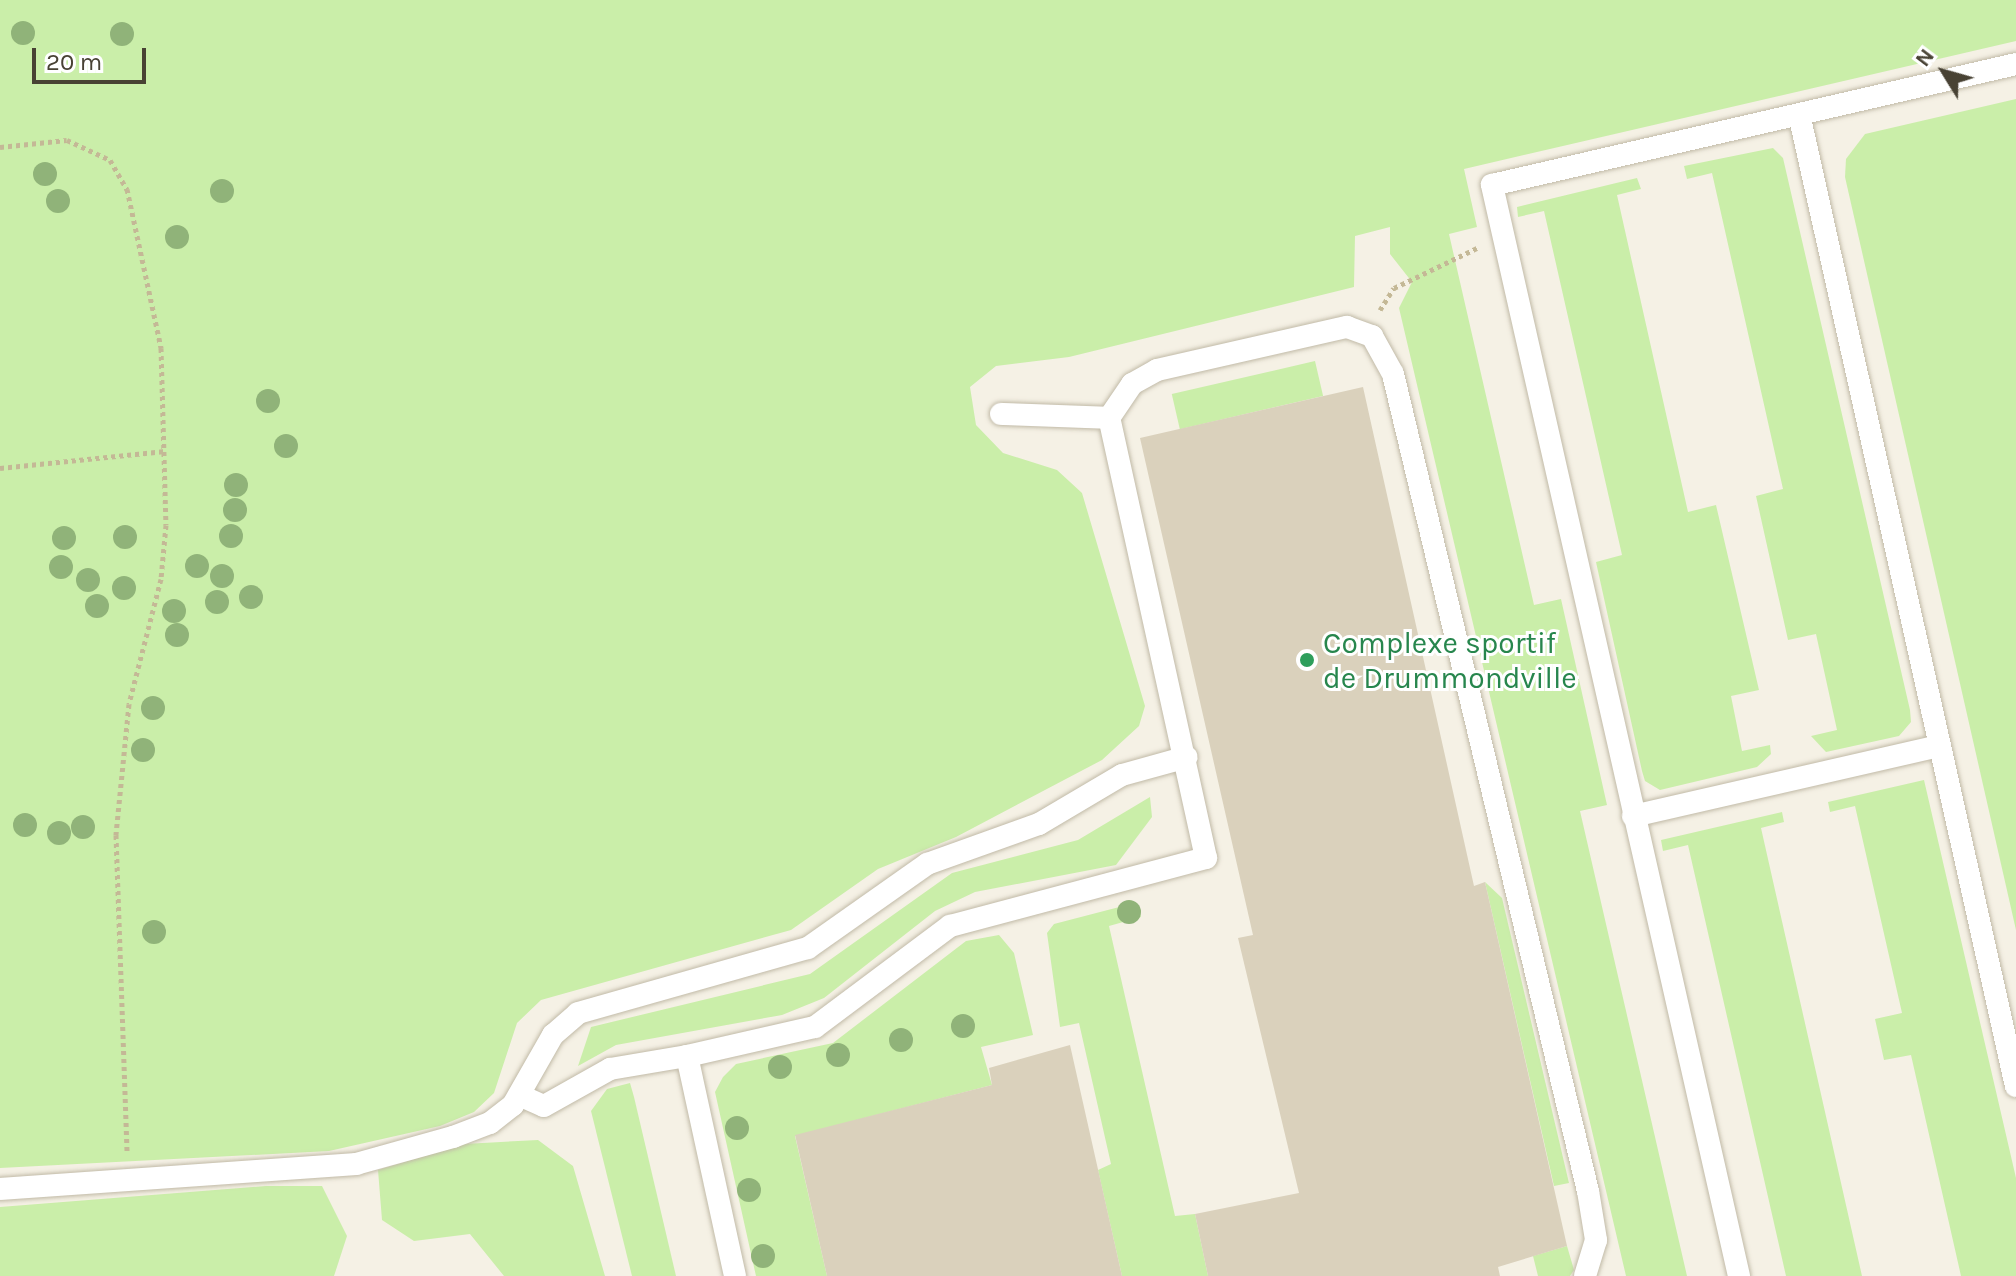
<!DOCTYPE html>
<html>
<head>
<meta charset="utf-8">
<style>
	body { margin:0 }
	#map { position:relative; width:2016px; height:1276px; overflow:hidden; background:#f5f1e5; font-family:Karla,sans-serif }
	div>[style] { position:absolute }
	.green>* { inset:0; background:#caeea9; transform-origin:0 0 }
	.building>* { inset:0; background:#dad1bc }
	.path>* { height:5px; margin-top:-2.5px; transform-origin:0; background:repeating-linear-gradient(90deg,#c4b896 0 4px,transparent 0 8px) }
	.roads { filter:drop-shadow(0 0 2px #c1baa7) drop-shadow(0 0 2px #c1baa7) }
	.service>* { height:22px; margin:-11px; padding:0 11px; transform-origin:11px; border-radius:11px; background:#fff }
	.trees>* { width:24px; height:24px; margin:-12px; border-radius:50%; background:#90b379 }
	.dots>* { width:22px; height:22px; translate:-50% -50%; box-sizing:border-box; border:4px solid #fff; border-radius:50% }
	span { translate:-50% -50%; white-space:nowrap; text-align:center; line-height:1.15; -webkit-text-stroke:6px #fff; paint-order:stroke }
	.leisure-label { font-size:30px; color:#27864d }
	.left { translate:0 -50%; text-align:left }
	.north { position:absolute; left:1904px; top:32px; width:80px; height:80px; -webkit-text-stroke:6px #fff; paint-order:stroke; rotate:307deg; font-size:22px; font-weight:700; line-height:32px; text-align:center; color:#484234 }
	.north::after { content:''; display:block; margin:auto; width:28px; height:36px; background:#484234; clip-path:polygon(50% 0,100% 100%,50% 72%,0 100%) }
	.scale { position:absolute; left:32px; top:48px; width:114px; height:36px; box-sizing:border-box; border:4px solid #484234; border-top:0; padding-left:10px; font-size:24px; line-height:28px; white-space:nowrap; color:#484234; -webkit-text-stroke:6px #fff; paint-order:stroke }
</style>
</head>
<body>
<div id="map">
	<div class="green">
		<div style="clip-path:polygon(0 0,2016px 0,2016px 41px,1464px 169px,1477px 227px,1449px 234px,1534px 605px,1561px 599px,1607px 805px,1580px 811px,1687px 1276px,1626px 1276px,1399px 308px,1412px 282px,1390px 254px,1390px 227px,1355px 236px,1354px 287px,1069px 357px,996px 366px,970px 387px,976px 425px,1003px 453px,1057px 470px,1082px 493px,1145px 706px,1139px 726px,1102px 760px,956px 837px,878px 869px,791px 930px,541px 1000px,517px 1023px,494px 1093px,474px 1112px,440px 1126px,329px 1151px,0 1168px)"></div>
		<div style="clip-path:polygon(2016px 99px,2016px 930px,1845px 177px,1846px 159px,1865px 134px)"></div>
		<div style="clip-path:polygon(1773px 148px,1783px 158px,1910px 710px,1911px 722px,1899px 736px,1826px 752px,1811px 736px,1837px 730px,1816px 634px,1788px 640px,1756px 496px,1783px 489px,1712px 173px,1687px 179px,1684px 166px)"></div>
		<div style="clip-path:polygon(1637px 178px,1641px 189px,1617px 195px,1688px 512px,1716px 505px,1759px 690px,1731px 696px,1742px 751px,1770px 745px,1771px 754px,1757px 767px,1660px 790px,1645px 781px,1642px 771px,1596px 562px,1622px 555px,1544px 211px,1518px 217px,1517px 207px)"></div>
		<div style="left:1315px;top:361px;width:36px;height:147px;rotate:77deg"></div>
		<div style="clip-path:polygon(1924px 780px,2016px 1178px,2016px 1276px,1961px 1276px,1911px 1055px,1884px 1060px,1875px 1019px,1902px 1013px,1855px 806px,1830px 812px,1828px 802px)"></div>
		<div style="clip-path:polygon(1150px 797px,1152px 817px,1116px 865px,975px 892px,935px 911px,824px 998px,782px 1015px,616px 1045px,578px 1066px,591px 1027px,810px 974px,952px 873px,1078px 840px)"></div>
		<div style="clip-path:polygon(1782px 812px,1784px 822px,1761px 828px,1862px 1276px,1786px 1276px,1688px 845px,1663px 851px,1661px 840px)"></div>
		<div style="clip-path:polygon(1485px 882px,1502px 898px,1569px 1183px,1554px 1186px)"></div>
		<div style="clip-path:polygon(1127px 905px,1138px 906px,1141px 917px,1109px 926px,1175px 1216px,1195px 1214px,1208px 1276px,1122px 1276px,1098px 1170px,1111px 1164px,1079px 1023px,1060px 1027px,1047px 933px,1054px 924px)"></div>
		<div style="clip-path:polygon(999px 935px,1014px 953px,1033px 1035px,981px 1047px,992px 1085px,795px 1136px,827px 1276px,756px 1276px,715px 1092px,723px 1077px,736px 1064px,833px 1043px,966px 941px)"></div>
		<div style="clip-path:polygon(630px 1083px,634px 1097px,676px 1276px,632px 1276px,591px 1111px,607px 1089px)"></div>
		<div style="clip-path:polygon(538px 1140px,573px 1166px,605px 1276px,504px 1276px,470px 1234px,414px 1241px,382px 1220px,378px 1170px,464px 1144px)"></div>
		<div style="clip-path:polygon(266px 1186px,322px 1186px,347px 1236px,334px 1276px,0 1276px,0 1207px)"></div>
		<div style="clip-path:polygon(1567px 1246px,1574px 1270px,1570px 1276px,1538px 1276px,1533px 1256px)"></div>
	</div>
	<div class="building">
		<div style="clip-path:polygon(1363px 387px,1474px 886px,1485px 882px,1567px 1246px,1498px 1267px,1500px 1276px,1208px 1276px,1195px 1214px,1299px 1193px,1238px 938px,1253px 935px,1140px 438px)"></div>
		<div style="clip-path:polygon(1070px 1045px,1122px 1276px,827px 1276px,795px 1135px,992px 1085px,989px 1068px)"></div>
	</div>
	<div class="path">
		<div style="left:0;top:147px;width:67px;rotate:-6deg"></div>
		<div style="left:67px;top:140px;width:47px;rotate:24.9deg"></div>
		<div style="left:110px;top:160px;width:34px;rotate:60deg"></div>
		<div style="left:127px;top:189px;width:163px;rotate:77.9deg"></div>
		<div style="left:161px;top:348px;width:177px;rotate:88.4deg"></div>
		<div style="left:166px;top:525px;width:54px;rotate:95.3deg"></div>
		<div style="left:161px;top:579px;width:129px;rotate:104.4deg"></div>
		<div style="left:129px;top:704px;width:132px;rotate:95.7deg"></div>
		<div style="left:116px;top:835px;width:317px;rotate:88deg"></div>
		<div style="left:1380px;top:310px;width:26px;rotate:-58deg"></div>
		<div style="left:1394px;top:288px;width:92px;rotate:-25.7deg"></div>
		<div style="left:0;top:468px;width:166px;rotate:-5.9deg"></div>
	</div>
	<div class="roads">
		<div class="service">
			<div style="left:1799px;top:114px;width:996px;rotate:77.42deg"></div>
			<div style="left:1001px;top:414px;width:108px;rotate:2.1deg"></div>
			<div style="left:1633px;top:816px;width:314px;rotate:-12.9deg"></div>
			<div style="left:519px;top:1095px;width:27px;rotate:24deg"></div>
			<div style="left:544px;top:1106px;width:76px;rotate:-29.3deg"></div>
			<div style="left:610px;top:1069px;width:78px;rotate:-9.6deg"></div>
			<div style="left:0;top:1189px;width:357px;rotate:-4deg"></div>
			<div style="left:356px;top:1164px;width:101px;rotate:-15.6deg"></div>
			<div style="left:453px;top:1137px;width:40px;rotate:-21deg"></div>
			<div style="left:490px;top:1123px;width:29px;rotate:-38deg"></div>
			<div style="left:513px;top:1105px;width:81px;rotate:-60.3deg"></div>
			<div style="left:553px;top:1035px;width:33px;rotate:-41deg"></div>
			<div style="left:578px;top:1013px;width:239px;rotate:-15.8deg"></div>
			<div style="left:808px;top:948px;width:146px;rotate:-35.2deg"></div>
			<div style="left:927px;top:864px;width:119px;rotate:-19.7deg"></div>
			<div style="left:1039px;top:824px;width:96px;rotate:-30.6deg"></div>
			<div style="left:1122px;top:775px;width:67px;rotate:-15.5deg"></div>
			<div style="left:735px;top:1276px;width:225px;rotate:-102.3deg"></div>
			<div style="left:687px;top:1056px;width:131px;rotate:-12.8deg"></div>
			<div style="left:815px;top:1027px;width:169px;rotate:-36.8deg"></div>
			<div style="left:950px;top:926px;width:265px;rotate:-14.9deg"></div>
			<div style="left:1206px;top:858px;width:451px;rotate:-102.4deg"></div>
			<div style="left:1109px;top:418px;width:41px;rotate:-55.9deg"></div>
			<div style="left:1132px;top:384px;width:29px;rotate:-29deg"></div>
			<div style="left:1157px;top:370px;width:195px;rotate:-12.8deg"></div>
			<div style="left:1347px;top:327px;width:27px;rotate:20deg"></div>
			<div style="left:1372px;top:336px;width:43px;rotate:61.1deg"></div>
			<div style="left:1393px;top:374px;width:840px;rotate:76.58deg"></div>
			<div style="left:1588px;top:1191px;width:50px;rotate:80.7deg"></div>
			<div style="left:1596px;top:1240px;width:38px;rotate:107deg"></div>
			<div style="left:1739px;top:1276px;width:1119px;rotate:-102.76deg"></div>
			<div style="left:1492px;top:185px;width:538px;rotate:-13deg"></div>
		</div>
	</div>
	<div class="trees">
		<div style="left:23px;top:33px"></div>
		<div style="left:122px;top:34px"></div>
		<div style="left:45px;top:174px"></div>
		<div style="left:222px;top:191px"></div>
		<div style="left:58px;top:201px"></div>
		<div style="left:177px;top:237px"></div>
		<div style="left:268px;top:401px"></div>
		<div style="left:286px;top:446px"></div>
		<div style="left:236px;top:485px"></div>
		<div style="left:235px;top:510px"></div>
		<div style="left:231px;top:536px"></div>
		<div style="left:125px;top:537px"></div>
		<div style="left:64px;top:538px"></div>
		<div style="left:197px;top:566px"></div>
		<div style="left:61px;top:567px"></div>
		<div style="left:222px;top:576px"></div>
		<div style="left:88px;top:580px"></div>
		<div style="left:124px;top:588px"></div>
		<div style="left:251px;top:597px"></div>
		<div style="left:217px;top:602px"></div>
		<div style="left:97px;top:606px"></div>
		<div style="left:174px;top:611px"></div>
		<div style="left:177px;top:635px"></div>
		<div style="left:153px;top:708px"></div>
		<div style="left:143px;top:750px"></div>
		<div style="left:25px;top:825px"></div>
		<div style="left:83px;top:827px"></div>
		<div style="left:59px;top:833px"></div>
		<div style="left:1129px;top:912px"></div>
		<div style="left:154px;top:932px"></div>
		<div style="left:963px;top:1026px"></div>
		<div style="left:901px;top:1040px"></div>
		<div style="left:838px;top:1055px"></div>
		<div style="left:780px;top:1067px"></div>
		<div style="left:737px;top:1128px"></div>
		<div style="left:749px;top:1190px"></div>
		<div style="left:763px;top:1256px"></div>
	</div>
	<div class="dots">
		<div style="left:1307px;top:660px;background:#2e9e5b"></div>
	</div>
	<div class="leisure-label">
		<span class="left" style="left:1323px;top:660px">Complexe sportif<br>de Drummondville</span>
	</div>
	<div class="north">N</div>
	<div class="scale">20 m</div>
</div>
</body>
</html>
